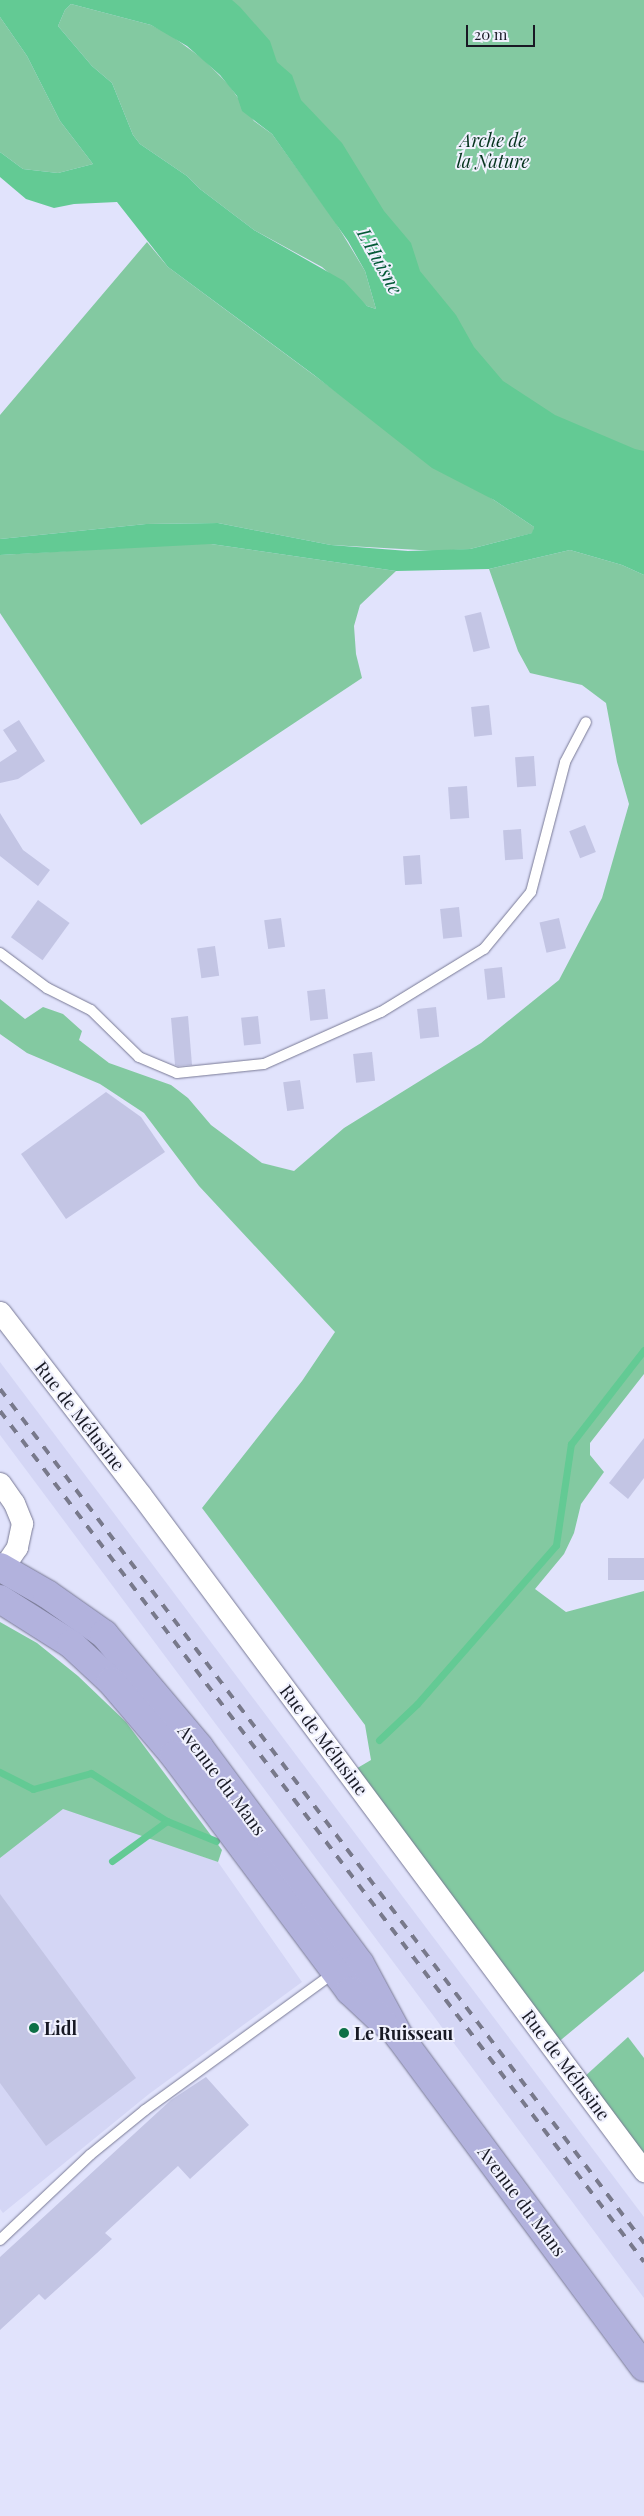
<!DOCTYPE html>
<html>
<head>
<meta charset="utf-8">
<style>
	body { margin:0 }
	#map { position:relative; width:644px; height:2516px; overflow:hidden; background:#e1e3fc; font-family:"Playfair Display",serif }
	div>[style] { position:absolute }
	.built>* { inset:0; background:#d4d6f5 }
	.green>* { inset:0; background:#83c9a1 }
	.water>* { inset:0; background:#63ca94 }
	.stream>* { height:7px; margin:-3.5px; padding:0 3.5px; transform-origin:3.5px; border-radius:3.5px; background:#63ca94 }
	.building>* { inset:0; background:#c3c5e4; transform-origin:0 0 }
	.roads { filter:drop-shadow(0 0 1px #787995) drop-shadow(0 0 1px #787995) }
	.service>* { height:10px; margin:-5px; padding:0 5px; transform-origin:5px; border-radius:5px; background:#fff }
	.minor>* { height:21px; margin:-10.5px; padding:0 10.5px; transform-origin:10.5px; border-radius:10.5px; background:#fff }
	.primary>* { height:28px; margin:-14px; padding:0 14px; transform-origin:14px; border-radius:14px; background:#b2b2dd }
	.rail>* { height:4px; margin-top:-2px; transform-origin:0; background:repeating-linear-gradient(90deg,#78798b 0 9px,transparent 0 18px) }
	.dots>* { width:14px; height:14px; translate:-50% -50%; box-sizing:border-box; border:2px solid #f0f1fe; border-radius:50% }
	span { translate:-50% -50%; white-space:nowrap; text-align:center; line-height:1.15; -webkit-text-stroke:4px #f0f1fe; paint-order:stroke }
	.park-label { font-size:18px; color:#04331d; font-style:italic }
	.street-label { font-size:18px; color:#181924 }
	.poi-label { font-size:18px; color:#181924; font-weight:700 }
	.left { translate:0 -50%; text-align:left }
	.water-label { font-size:19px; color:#045937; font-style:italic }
	.scale { position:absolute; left:466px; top:25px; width:69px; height:22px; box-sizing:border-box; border:2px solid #181924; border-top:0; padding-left:6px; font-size:15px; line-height:18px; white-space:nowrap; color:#181924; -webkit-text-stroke:4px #f0f1fe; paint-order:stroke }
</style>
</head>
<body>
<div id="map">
	<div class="built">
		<div style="clip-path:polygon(0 1362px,644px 2217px,644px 2298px,0 1435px)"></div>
		<div style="clip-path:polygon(65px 1807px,218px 1862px,302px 1982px,149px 2094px,3px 2213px,0 2209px,0 1857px)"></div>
	</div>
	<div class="green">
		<div style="clip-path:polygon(150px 0,644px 0,644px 511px,427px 380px,309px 142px)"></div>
		<div style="clip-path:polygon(71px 4px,151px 25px,169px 34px,203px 59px,229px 85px,254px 121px,272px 134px,334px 220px,365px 271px,376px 309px,367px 306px,322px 267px,254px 230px,200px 189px,187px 176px,140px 144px,133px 135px,112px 83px,92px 66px,58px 26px,65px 10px)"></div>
		<div style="clip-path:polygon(0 17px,27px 56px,60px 121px,93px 164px,58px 173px,23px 169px,0 152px)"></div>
		<div style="clip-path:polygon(147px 242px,168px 267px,365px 413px,534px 527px,533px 533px,470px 549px,437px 551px,331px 545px,218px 523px,146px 524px,0 539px,0 415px)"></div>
		<div style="clip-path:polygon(184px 544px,211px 544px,396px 571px,360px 605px,354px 626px,356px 654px,362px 678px,141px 825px,0 613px,0 555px)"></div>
		<div style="clip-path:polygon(570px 550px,622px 565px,644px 575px,644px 1374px,590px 1443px,590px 1455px,604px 1472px,581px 1504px,574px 1533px,564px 1554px,535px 1589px,566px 1612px,644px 1591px,644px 1971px,556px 2044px,354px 1770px,371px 1760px,365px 1725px,202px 1508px,302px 1381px,335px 1332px,199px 1186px,144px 1113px,100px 1084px,27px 1053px,0 1034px,0 999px,25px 1019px,43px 1007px,63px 1014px,82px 1031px,79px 1040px,109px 1063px,171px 1085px,188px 1098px,211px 1125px,262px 1163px,294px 1171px,344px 1128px,481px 1043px,559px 980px,602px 898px,629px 804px,617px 762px,606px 703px,582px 685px,530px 673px,518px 651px,489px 569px)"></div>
		<div style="clip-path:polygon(0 1622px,37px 1643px,78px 1676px,126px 1722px,222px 1850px,218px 1862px,63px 1809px,0 1858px)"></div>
		<div style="clip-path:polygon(628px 2037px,644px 2058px,644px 2158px,583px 2078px)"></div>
	</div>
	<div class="water">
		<div style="clip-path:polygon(evenodd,0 0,232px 0,240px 7px,270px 41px,277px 62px,292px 75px,301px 100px,342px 143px,384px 211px,411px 243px,420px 271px,456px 315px,474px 347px,503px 381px,555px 415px,635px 449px,644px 451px,644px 575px,622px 565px,570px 550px,489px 569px,396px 571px,211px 544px,0 555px,0 539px,146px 524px,218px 523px,331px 545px,408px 551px,470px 549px,532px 533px,534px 527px,494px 500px,432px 468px,314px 375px,168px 267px,117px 202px,74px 204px,54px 208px,26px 199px,0 177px,0 152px,23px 169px,58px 173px,93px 164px,60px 121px,27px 56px,0 17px,0 0,71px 4px,151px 25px,187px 46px,220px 75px,237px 96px,242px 111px,272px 134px,348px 241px,365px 271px,376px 309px,367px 306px,344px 281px,254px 230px,200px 189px,187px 176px,140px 144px,133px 135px,112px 83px,92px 66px,58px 26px,65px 10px,71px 4px)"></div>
	</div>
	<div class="stream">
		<div style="left:379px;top:1740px;width:52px;rotate:-43.5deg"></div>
		<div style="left:417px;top:1704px;width:211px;rotate:-48.8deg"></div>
		<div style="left:556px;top:1545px;width:102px;rotate:-81.6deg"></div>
		<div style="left:571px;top:1444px;width:119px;rotate:-52.2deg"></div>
		<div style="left:0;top:1772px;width:37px;rotate:27deg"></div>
		<div style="left:33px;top:1789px;width:60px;rotate:-15.4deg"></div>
		<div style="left:91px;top:1773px;width:90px;rotate:32.3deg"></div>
		<div style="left:112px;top:1861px;width:68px;rotate:-36deg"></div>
		<div style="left:167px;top:1821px;width:53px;rotate:22.2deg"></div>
	</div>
	<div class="building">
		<div style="left:481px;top:612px;width:37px;height:17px;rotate:76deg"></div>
		<div style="left:489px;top:705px;width:30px;height:18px;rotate:84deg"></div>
		<div style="clip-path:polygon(19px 720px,45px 761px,18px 779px,0 783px,0 762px,17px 751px,3px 730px)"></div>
		<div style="left:534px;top:756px;width:30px;height:19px;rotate:86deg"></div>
		<div style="left:467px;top:786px;width:32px;height:19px;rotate:86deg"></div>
		<div style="clip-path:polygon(0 813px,23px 850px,50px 870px,38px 886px,0 856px)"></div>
		<div style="left:585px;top:825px;width:29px;height:17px;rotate:68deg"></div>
		<div style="left:521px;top:829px;width:30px;height:18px;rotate:86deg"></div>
		<div style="left:420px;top:855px;width:29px;height:17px;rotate:86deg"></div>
		<div style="left:38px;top:900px;width:39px;height:46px;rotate:36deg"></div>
		<div style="left:459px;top:907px;width:30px;height:19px;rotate:84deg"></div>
		<div style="left:281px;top:918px;width:29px;height:17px;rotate:82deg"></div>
		<div style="left:559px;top:918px;width:31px;height:20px;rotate:77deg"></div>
		<div style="left:215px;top:946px;width:30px;height:18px;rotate:82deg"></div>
		<div style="left:502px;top:967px;width:31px;height:18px;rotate:84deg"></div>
		<div style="left:325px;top:989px;width:30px;height:18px;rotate:84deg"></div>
		<div style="left:436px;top:1007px;width:30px;height:19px;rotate:84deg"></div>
		<div style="clip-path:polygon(188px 1016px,192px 1065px,178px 1066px,175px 1065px,171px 1018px)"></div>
		<div style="left:258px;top:1016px;width:28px;height:17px;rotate:84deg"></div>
		<div style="left:372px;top:1052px;width:29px;height:19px;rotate:84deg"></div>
		<div style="left:300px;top:1080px;width:29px;height:17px;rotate:82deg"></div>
		<div style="clip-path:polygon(106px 1092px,141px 1117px,165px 1152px,66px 1219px,21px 1154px)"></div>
		<div style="clip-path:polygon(644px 1438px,644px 1478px,628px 1499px,609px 1483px)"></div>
		<div style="left:644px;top:1558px;width:22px;height:36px;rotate:90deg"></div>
		<div style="clip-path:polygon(0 1894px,136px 2078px,46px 2146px,0 2083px)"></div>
		<div style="clip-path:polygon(206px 2077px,249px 2125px,190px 2179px,178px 2166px,105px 2233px,112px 2239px,97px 2253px,45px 2300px,39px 2294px,0 2330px,0 2257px,171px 2100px)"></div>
	</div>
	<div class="roads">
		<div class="service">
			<div style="left:0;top:953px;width:59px;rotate:36.7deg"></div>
			<div style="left:47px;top:988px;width:49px;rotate:26.6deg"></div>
			<div style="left:91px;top:1010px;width:67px;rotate:44.4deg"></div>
			<div style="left:139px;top:1057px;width:41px;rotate:22.8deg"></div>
			<div style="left:177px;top:1073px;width:87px;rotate:-5.9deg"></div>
			<div style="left:264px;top:1064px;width:128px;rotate:-24deg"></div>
			<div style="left:381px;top:1012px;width:121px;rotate:-31.5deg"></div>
			<div style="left:484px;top:949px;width:74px;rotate:-50.5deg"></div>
			<div style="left:531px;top:892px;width:134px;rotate:-75.3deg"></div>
			<div style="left:565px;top:762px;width:45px;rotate:-62.3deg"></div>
			<div style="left:0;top:2240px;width:124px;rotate:-43.4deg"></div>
			<div style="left:90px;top:2155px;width:71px;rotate:-39.3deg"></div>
			<div style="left:145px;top:2110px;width:235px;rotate:-36deg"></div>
		</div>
		<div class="minor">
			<div style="left:0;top:1312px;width:231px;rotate:52.4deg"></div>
			<div style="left:141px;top:1495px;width:843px;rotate:53.35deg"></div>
			<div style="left:0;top:1483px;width:24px;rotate:55deg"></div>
			<div style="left:14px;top:1503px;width:22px;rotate:68deg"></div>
			<div style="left:22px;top:1523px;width:25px;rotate:102deg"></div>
			<div style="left:17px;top:1547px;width:25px;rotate:124deg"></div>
		</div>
		<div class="primary">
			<div style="left:0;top:1567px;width:54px;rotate:29.9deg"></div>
			<div style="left:47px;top:1594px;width:70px;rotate:35.1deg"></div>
			<div style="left:104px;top:1634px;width:148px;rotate:49.9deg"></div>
			<div style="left:199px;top:1747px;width:270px;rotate:53.4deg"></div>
			<div style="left:360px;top:1964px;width:82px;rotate:61.6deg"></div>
			<div style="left:399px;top:2036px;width:412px;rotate:53.5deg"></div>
			<div style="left:0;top:1599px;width:84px;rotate:32.4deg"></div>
			<div style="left:71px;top:1644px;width:54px;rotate:42.8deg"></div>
			<div style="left:111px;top:1681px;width:97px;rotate:49.6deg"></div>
			<div style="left:174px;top:1755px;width:294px;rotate:53.3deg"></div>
			<div style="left:350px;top:1991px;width:45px;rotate:43.2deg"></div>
		</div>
	</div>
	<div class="rail">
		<div style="left:0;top:1389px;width:1070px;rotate:52.98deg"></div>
		<div style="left:0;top:1411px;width:1067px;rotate:52.88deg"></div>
	</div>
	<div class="dots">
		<div style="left:34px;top:2028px;background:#0d7046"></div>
		<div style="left:344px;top:2033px;background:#0d7046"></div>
	</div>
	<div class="park-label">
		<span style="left:493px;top:151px">Arche de<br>la Nature</span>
	</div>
	<div class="street-label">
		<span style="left:80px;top:1416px;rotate:52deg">Rue de Mélusine</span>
		<span style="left:324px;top:1740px;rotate:53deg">Rue de Mélusine</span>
		<span style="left:222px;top:1780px;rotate:53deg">Avenue du Mans</span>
		<span style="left:566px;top:2065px;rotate:53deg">Rue de Mélusine</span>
		<span style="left:522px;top:2201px;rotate:53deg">Avenue du Mans</span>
	</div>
	<div class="poi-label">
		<span class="left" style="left:44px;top:2028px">Lidl</span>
		<span class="left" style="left:354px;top:2033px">Le Ruisseau</span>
	</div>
	<div class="water-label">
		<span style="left:380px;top:261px;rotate:61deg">L'Huisne</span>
	</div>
	<div class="scale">20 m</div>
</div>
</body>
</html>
